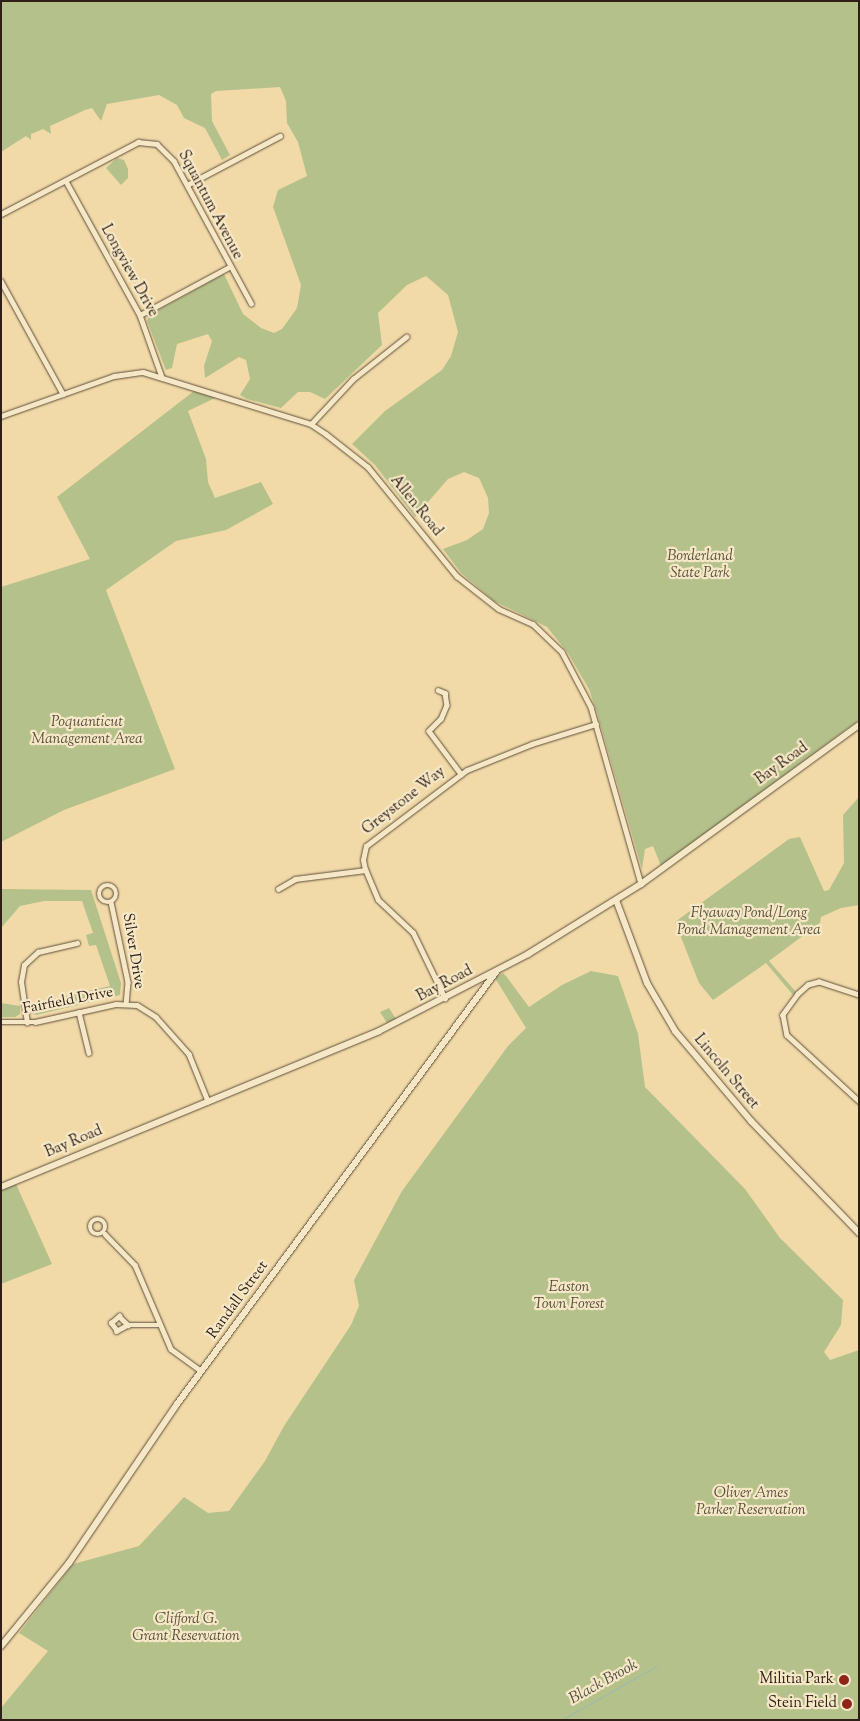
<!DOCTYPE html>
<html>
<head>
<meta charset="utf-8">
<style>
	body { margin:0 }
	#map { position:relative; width:860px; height:1721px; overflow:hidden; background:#f1daa8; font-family:"Sorts Mill Goudy",serif }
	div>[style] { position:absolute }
	.green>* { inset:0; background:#b5c18b }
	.stream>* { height:1px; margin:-0.5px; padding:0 0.5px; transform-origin:0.5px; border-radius:0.5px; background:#9bbaad }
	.roads { filter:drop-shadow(0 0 1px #5f4e3b) drop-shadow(0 0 1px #5f4e3b) }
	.street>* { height:4.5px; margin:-2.25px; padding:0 2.25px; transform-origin:2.25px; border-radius:2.25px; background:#f6e7c6 }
	.street>.ring { margin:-2.25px; padding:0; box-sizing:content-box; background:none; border:4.5px solid #f6e7c6; border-radius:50% }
	.secondary>* { height:6px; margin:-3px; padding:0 3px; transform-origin:3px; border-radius:3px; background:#f6e7c6 }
	.dots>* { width:14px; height:14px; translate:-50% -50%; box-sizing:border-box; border:2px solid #f6e7c6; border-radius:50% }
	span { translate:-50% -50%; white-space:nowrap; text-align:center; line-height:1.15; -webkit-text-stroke:4.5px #f6e7c6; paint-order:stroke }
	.street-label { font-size:15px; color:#2e2017 }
	.park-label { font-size:15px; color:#56503a; font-style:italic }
	.poi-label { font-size:15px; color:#2e2017 }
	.right { translate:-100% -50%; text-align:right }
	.water-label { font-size:16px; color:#4f4e44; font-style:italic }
	.frame { position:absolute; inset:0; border:2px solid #2e2017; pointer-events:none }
</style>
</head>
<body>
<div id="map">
	<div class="green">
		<div style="clip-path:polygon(1px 1px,859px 1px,859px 720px,661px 866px,653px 846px,645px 849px,642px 869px,597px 713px,589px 689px,568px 653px,547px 627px,494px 601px,479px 588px,461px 573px,443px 549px,467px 540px,483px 529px,489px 513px,488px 498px,479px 478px,464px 472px,448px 479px,415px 517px,375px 465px,352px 444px,385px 411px,442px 370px,451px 356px,458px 332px,448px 295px,426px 276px,407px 285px,378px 313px,382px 345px,325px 399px,310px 392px,298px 392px,281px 408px,247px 399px,240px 395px,250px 379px,246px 360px,239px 357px,205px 378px,204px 366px,212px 341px,208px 334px,177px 344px,172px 368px,166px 370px,147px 321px,149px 315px,224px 274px,243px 314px,261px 328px,274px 333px,282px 329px,297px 308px,301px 285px,273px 207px,278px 190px,307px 176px,298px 142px,287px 123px,286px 101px,280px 87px,216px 91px,211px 94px,212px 121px,230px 155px,222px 160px,205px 128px,184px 118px,177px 105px,159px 95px,107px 104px,101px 121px,92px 108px,85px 110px,50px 126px,51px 134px,43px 129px,31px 134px,31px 140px,26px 136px,1px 152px)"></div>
		<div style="clip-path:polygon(117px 158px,124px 160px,128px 169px,128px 178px,121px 185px,106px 168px)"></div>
		<div style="clip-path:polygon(194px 391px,215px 398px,188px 411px,206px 459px,208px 482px,215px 498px,261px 482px,273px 504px,226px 530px,176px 541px,106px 590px,175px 769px,64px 810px,1px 842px,1px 587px,90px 559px,57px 497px)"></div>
		<div style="clip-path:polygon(859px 797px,859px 905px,841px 908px,821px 917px,820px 923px,769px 961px,796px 992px,793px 995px,766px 963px,713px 1000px,699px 983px,675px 922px,789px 839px,800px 837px,824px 891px,829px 890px,844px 863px,843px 815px)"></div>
		<div style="clip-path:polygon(1px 889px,91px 890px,121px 983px,120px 995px,36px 1015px,30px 1013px,27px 1005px,110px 986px,96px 945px,89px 946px,86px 935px,93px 933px,82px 901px,44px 901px,20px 906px,1px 928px)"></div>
		<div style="clip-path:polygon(591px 971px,618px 976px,638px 1034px,645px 1087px,745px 1189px,780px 1238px,843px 1300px,841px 1325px,824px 1352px,830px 1360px,859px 1350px,859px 1720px,1px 1720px,1px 1708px,48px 1651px,19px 1633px,73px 1564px,139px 1546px,184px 1497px,208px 1513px,229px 1511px,265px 1461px,284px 1426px,351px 1325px,359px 1306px,354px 1280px,402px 1191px,508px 1046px,526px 1028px,495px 978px,503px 973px,506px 976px,529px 1007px,562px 985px)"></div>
		<div style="clip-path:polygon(1px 1003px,20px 1006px,20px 1014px,15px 1017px,1px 1017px)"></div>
		<div style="clip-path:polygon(389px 1008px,396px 1019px,387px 1023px,380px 1012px)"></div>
		<div style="clip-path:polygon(16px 1184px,52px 1264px,1px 1284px,1px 1190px)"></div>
	</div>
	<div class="stream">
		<div style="left:561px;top:1720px;width:110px;rotate:-29.4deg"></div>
	</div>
	<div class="roads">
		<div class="street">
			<div style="left:66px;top:181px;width:153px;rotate:61.1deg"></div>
			<div style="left:140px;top:315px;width:66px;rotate:70.5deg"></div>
			<div style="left:187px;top:185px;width:105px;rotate:-27.8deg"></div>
			<div style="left:1px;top:214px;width:155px;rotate:-27.7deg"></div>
			<div style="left:138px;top:142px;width:19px;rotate:6deg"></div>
			<div style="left:157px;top:144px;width:24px;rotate:45deg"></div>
			<div style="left:174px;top:161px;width:162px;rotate:61.5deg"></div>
			<div style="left:1px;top:281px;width:129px;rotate:61.2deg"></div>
			<div style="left:140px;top:315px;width:101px;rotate:-28.3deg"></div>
			<div style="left:1px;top:416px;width:120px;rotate:-19.5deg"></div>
			<div style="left:114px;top:376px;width:29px;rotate:-8deg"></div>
			<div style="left:143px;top:372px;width:176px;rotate:17.2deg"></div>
			<div style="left:311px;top:424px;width:18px;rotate:34deg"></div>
			<div style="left:326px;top:434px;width:53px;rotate:38.2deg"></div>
			<div style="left:368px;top:467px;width:141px;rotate:50.8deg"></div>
			<div style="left:457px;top:576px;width:53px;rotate:38.2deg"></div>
			<div style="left:499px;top:609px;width:37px;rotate:24deg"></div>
			<div style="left:533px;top:624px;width:40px;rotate:44deg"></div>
			<div style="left:562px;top:652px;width:62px;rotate:62.2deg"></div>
			<div style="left:591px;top:707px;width:184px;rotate:74.2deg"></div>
			<div style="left:311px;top:424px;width:62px;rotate:-47deg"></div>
			<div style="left:353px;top:379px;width:68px;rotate:-38.4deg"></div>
			<div style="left:438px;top:690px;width:8px;rotate:23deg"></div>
			<div style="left:445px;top:693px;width:12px;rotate:81deg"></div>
			<div style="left:447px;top:705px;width:15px;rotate:113deg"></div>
			<div style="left:441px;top:719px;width:17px;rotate:135deg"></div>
			<div style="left:429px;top:731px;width:54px;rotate:53.3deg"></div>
			<div class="ring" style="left:99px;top:885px;width:13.5px;height:13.5px"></div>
			<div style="left:278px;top:889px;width:20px;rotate:-30deg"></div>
			<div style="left:295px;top:879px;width:71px;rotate:-7.3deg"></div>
			<div style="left:111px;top:902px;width:82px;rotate:78deg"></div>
			<div style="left:128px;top:982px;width:21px;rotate:95deg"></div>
			<div style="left:859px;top:995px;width:42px;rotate:-162deg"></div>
			<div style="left:819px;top:982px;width:11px;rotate:165deg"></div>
			<div style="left:808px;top:985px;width:13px;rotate:138deg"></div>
			<div style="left:798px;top:994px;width:26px;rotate:126deg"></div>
			<div style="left:783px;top:1015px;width:20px;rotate:79deg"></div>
			<div style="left:787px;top:1035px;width:98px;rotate:42.5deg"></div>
			<div style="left:445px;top:999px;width:73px;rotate:-115.9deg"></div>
			<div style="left:413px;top:933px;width:48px;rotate:-136.7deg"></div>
			<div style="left:378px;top:900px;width:33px;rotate:-113deg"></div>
			<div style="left:365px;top:870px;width:10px;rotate:-101deg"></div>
			<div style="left:363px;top:860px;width:14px;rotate:-78deg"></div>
			<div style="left:366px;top:846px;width:126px;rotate:-37deg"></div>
			<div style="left:467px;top:770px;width:70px;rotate:-21.8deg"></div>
			<div style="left:532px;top:744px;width:67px;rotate:-17.4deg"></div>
			<div style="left:79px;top:1012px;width:42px;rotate:76.3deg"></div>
			<div style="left:1px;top:1022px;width:34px"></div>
			<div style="left:35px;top:1022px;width:83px;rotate:-12.5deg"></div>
			<div style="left:116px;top:1004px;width:21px;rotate:3deg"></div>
			<div style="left:137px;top:1005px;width:22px;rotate:32deg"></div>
			<div style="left:156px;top:1017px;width:50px;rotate:48.3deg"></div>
			<div style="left:189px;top:1054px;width:51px;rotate:68deg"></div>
			<div style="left:27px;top:1023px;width:41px;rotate:-98.3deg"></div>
			<div style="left:21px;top:982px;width:17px;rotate:-80deg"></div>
			<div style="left:24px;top:965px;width:19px;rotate:-43deg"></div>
			<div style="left:38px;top:952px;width:40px;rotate:-13deg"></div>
			<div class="ring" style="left:90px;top:1219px;width:11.5px;height:11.5px"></div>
			<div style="left:105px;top:1234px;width:43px;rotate:45.9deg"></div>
			<div style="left:135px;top:1265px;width:91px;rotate:66.8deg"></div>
			<div style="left:171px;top:1349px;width:37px;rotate:36deg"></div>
			<div style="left:128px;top:1325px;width:13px;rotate:151deg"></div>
			<div style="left:117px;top:1331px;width:10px;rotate:-127deg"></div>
			<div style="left:111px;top:1323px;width:11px;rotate:-41deg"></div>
			<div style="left:119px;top:1316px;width:13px;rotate:45deg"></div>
			<div style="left:128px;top:1325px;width:32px"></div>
		</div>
		<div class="secondary">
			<div style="left:616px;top:900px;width:89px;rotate:69.5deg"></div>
			<div style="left:647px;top:983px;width:56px;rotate:59.7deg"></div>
			<div style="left:675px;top:1031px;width:118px;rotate:49.8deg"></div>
			<div style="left:751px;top:1121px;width:156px;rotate:46deg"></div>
			<div style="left:1px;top:1187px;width:409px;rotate:-22.4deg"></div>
			<div style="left:379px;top:1031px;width:168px;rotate:-27.3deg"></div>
			<div style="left:528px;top:954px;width:133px;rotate:-31.8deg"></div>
			<div style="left:641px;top:884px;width:270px;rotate:-36.1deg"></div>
			<div style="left:1px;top:1646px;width:107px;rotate:-50.7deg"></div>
			<div style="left:69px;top:1563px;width:192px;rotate:-55.8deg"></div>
			<div style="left:177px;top:1404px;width:537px;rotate:-53.56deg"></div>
		</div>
	</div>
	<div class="dots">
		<div style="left:844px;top:1680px;background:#8f2418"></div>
		<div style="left:847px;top:1704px;background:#8f2418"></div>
	</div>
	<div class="street-label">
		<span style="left:210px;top:205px;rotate:62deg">Squantum Avenue</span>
		<span style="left:129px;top:271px;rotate:61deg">Longview Drive</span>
		<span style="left:416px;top:506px;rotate:51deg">Allen Road</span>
		<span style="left:782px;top:764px;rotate:-36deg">Bay Road</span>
		<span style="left:404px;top:801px;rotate:-38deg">Greystone Way</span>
		<span style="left:133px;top:951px;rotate:81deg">Silver Drive</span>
		<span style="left:445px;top:984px;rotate:-28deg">Bay Road</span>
		<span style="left:68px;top:1001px;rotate:-11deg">Fairfield Drive</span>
		<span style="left:726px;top:1072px;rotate:50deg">Lincoln Street</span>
		<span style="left:74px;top:1142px;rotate:-23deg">Bay Road</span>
		<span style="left:238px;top:1300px;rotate:-54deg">Randall Street</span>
	</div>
	<div class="park-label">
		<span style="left:700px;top:565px">Borderland<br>State Park</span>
		<span style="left:87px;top:731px">Poquanticut<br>Management Area</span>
		<span style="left:749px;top:922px">Flyaway Pond/Long<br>Pond Management Area</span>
		<span style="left:569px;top:1296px">Easton<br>Town Forest</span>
		<span style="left:751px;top:1502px">Oliver Ames<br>Parker Reservation</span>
		<span style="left:186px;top:1628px">Clifford G.<br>Grant Reservation</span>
	</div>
	<div class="poi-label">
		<span class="right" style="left:834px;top:1680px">Militia Park</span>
		<span class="right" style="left:837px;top:1704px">Stein Field</span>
	</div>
	<div class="water-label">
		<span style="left:604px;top:1683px;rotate:-29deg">Black Brook</span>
	</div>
	<div class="frame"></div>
</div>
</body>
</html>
